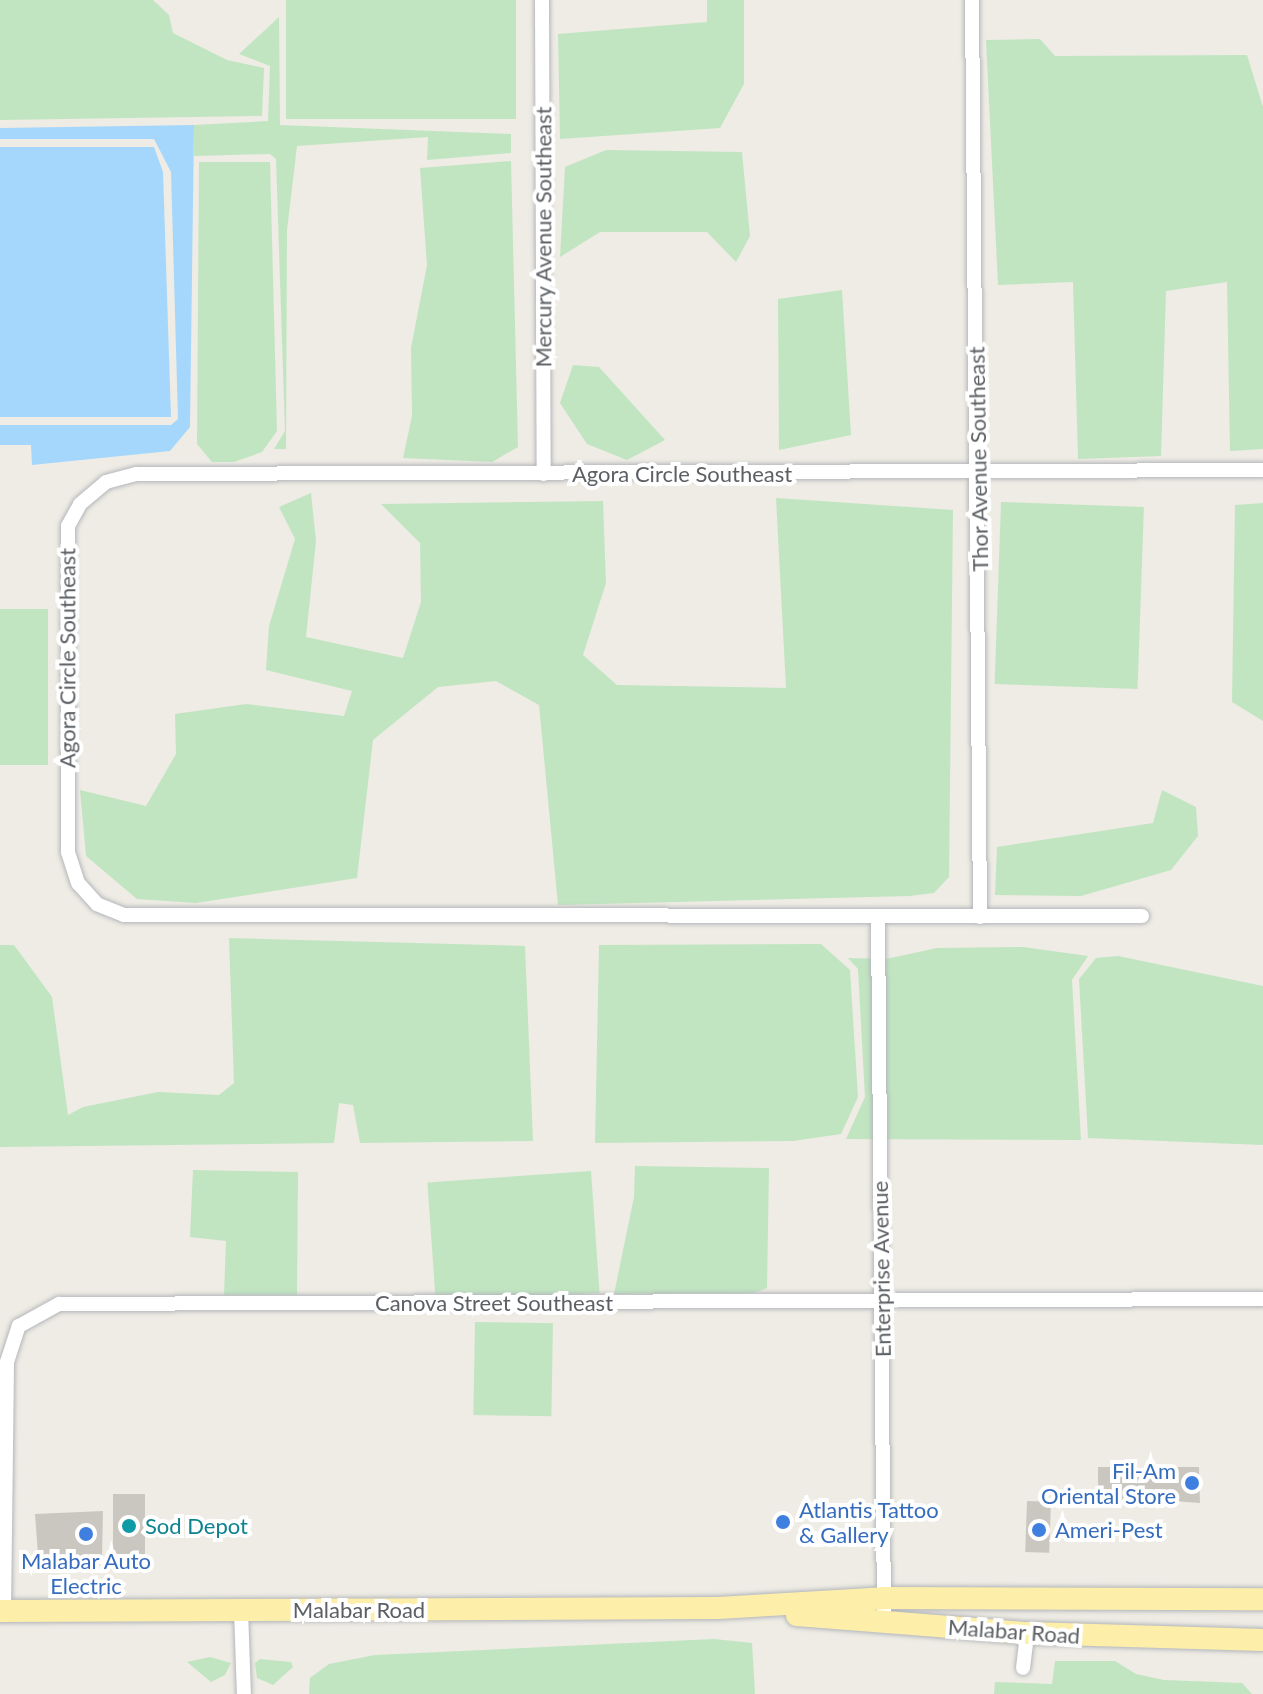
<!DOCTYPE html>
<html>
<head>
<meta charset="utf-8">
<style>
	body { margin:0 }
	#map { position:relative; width:1263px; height:1694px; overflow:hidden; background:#eeece4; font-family:Lato,sans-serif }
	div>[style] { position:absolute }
	.green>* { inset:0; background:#c1e5c1; transform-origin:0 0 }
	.water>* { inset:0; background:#a5d7fd }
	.building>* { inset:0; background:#cac7c1; transform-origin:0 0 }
	.roads { filter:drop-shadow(0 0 2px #b4b6bb) drop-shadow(0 0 2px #b4b6bb) }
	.minor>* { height:14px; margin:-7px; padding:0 7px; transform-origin:7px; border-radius:7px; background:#fff }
	.primary>* { height:22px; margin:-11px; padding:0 11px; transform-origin:11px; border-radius:11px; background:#fdefaa }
	.dots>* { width:22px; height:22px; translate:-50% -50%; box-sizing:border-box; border:4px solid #fff; border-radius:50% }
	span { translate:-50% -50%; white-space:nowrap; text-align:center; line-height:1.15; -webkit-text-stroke:8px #fff; paint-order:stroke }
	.street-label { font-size:22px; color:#5c6064 }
	.shop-label { font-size:22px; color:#366cbe }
	.right { translate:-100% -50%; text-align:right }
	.left { translate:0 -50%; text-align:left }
	.culture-label { font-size:22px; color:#0d838f }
</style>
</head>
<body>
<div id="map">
	<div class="green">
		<div style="clip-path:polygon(0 0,153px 0,169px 15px,173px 33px,227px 60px,264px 68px,262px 116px,0 120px)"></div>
		<div style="left:286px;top:0;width:230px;height:119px"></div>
		<div style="clip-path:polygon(707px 0,744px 0,744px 84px,720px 128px,560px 139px,558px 34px,707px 22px)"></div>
		<div style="clip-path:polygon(279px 17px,280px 125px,511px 134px,511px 153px,427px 160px,428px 137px,297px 146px,287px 230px,286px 449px,274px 449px,285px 431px,276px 159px,270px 154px,194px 156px,194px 125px,268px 121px,270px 66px,239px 54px)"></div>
		<div style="clip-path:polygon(1040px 39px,1055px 56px,1247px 55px,1263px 107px,1263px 449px,1230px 451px,1227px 282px,1166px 291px,1161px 456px,1078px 459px,1073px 282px,998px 285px,986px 40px)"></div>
		<div style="clip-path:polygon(606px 150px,742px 152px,750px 236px,736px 262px,707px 232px,600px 232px,560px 257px,565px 167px)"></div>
		<div style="clip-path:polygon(511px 161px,518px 447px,492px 462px,403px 458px,412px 416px,411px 348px,427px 265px,420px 168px)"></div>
		<div style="clip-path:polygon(199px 162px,270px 162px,277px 431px,262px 452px,234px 462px,212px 462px,197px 444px)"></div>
		<div style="clip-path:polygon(842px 290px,851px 435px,779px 450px,778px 299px)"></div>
		<div style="clip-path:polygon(573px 365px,599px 367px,665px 440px,627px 460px,587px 444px,560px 403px)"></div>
		<div style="clip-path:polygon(311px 493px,316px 541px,306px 637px,403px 658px,421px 602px,420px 543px,381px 504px,603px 501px,606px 583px,583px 655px,617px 685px,786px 688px,776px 498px,953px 510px,949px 877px,934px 893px,909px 896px,558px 905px,539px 705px,496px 681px,438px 687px,373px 740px,357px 878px,196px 903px,137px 899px,86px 856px,80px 790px,146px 806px,176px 754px,175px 714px,246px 704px,344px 716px,352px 691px,266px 670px,269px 626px,295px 539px,279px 507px)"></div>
		<div style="left:1001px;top:502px;width:143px;height:182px;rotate:2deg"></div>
		<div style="clip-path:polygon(1263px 503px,1263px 721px,1232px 702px,1235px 505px)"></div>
		<div style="left:0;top:609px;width:48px;height:156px"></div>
		<div style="clip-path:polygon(1162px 790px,1196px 807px,1198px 836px,1171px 870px,1081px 896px,995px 895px,997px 847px,1153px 823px)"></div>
		<div style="clip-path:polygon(229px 938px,525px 946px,533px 1141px,360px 1143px,353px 1105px,339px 1103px,334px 1143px,0 1147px,0 945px,14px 945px,52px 997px,68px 1115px,83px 1107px,158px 1092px,219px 1095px,234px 1083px)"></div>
		<div style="clip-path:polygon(821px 944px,850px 970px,858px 1097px,841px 1134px,793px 1141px,595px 1143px,599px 945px)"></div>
		<div style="clip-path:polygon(1023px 947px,1088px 956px,1072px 980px,1081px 1140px,846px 1139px,865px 1097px,858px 969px,848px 958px,886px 959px,937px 948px)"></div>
		<div style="clip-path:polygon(1118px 956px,1263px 986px,1263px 1145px,1088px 1138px,1079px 979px,1096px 958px)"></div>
		<div style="clip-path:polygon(635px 1166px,769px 1168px,767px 1288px,754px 1293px,614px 1294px,634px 1197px)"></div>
		<div style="clip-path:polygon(193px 1170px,298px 1172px,297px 1295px,224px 1295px,226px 1241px,190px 1237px)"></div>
		<div style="left:591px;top:1171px;width:122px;height:164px;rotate:86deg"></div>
		<div style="left:475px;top:1322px;width:78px;height:93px;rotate:1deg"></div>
		<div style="clip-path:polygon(714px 1639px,752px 1643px,755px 1694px,309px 1694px,310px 1678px,329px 1664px,375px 1655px)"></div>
		<div style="clip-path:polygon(210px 1657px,231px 1663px,225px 1675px,211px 1682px,187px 1662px)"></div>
		<div style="clip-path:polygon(260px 1659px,291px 1662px,293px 1667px,273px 1685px,257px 1678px,255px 1663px)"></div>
		<div style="clip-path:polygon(1055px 1661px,1115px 1661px,1136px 1674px,1164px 1680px,1242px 1683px,1252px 1694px,994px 1694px,995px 1682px,1052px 1684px)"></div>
	</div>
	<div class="water">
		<div style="clip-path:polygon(194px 125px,190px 427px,170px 451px,32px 465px,31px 445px,0 445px,0 425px,171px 425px,178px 419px,171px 172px,154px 139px,0 139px,0 128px)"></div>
		<div style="clip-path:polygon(0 147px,154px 147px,163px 172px,171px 417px,0 417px)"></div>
	</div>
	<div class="building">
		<div style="clip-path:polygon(1098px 1467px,1199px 1467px,1200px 1503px,1133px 1498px,1098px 1505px)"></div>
		<div style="left:113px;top:1494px;width:32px;height:65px"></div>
		<div style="left:1027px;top:1501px;width:24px;height:51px;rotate:2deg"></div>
		<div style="clip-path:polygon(103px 1511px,102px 1558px,38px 1555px,35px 1514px)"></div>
	</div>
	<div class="roads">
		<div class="minor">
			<div style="left:542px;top:0;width:474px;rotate:89.8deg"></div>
			<div style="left:972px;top:0;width:917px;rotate:89.5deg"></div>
			<div style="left:1142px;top:916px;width:1018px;rotate:-179.94deg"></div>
			<div style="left:124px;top:915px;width:29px;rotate:-158deg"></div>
			<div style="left:97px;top:904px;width:28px;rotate:-132deg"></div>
			<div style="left:78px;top:883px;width:33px;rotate:-108deg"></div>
			<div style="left:68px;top:852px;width:326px;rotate:-90deg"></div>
			<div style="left:68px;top:526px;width:25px;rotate:-61deg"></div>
			<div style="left:80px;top:504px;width:34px;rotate:-40deg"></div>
			<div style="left:106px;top:482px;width:31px;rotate:-15deg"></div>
			<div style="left:136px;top:474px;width:1127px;rotate:-0.2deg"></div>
			<div style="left:878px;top:917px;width:704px;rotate:89.51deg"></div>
			<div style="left:241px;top:1610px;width:84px;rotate:88deg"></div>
			<div style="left:4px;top:1611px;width:249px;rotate:-89.3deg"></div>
			<div style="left:7px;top:1362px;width:38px;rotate:-72deg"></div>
			<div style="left:19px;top:1326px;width:46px;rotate:-28.8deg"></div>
			<div style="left:59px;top:1304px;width:1204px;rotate:-0.24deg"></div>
			<div style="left:1023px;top:1668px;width:35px;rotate:-83deg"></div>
		</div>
		<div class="primary">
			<div style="left:0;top:1611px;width:718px;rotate:-0.24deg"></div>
			<div style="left:718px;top:1608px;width:166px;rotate:-3.4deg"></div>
			<div style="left:884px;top:1598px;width:379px;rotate:0.2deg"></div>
			<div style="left:797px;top:1615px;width:231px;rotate:4.5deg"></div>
			<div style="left:1027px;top:1633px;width:236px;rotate:1.7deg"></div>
		</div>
	</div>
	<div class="dots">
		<div style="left:1192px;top:1483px;background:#3f7fe0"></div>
		<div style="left:783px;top:1522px;background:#3f7fe0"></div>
		<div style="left:129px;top:1526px;background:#0f9aa8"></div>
		<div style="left:1039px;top:1530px;background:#3f7fe0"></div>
		<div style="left:86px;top:1534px;background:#3f7fe0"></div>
	</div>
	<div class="street-label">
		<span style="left:543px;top:237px;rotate:-90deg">Mercury Avenue Southeast</span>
		<span style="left:978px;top:459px;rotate:-91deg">Thor Avenue Southeast</span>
		<span style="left:682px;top:474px">Agora Circle Southeast</span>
		<span style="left:67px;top:658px;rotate:-90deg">Agora Circle Southeast</span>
		<span style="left:881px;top:1269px;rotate:-91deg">Enterprise Avenue</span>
		<span style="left:494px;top:1303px">Canova Street Southeast</span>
		<span style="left:359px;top:1610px">Malabar Road</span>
		<span style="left:1014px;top:1631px;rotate:4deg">Malabar Road</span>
	</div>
	<div class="shop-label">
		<span class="right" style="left:1176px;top:1483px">Fil-Am<br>Oriental Store</span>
		<span class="left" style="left:799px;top:1522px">Atlantis Tattoo<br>&amp; Gallery</span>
		<span class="left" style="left:1055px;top:1530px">Ameri-Pest</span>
		<span style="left:86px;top:1573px">Malabar Auto<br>Electric</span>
	</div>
	<div class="culture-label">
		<span class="left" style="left:145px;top:1526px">Sod Depot</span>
	</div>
</div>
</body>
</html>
